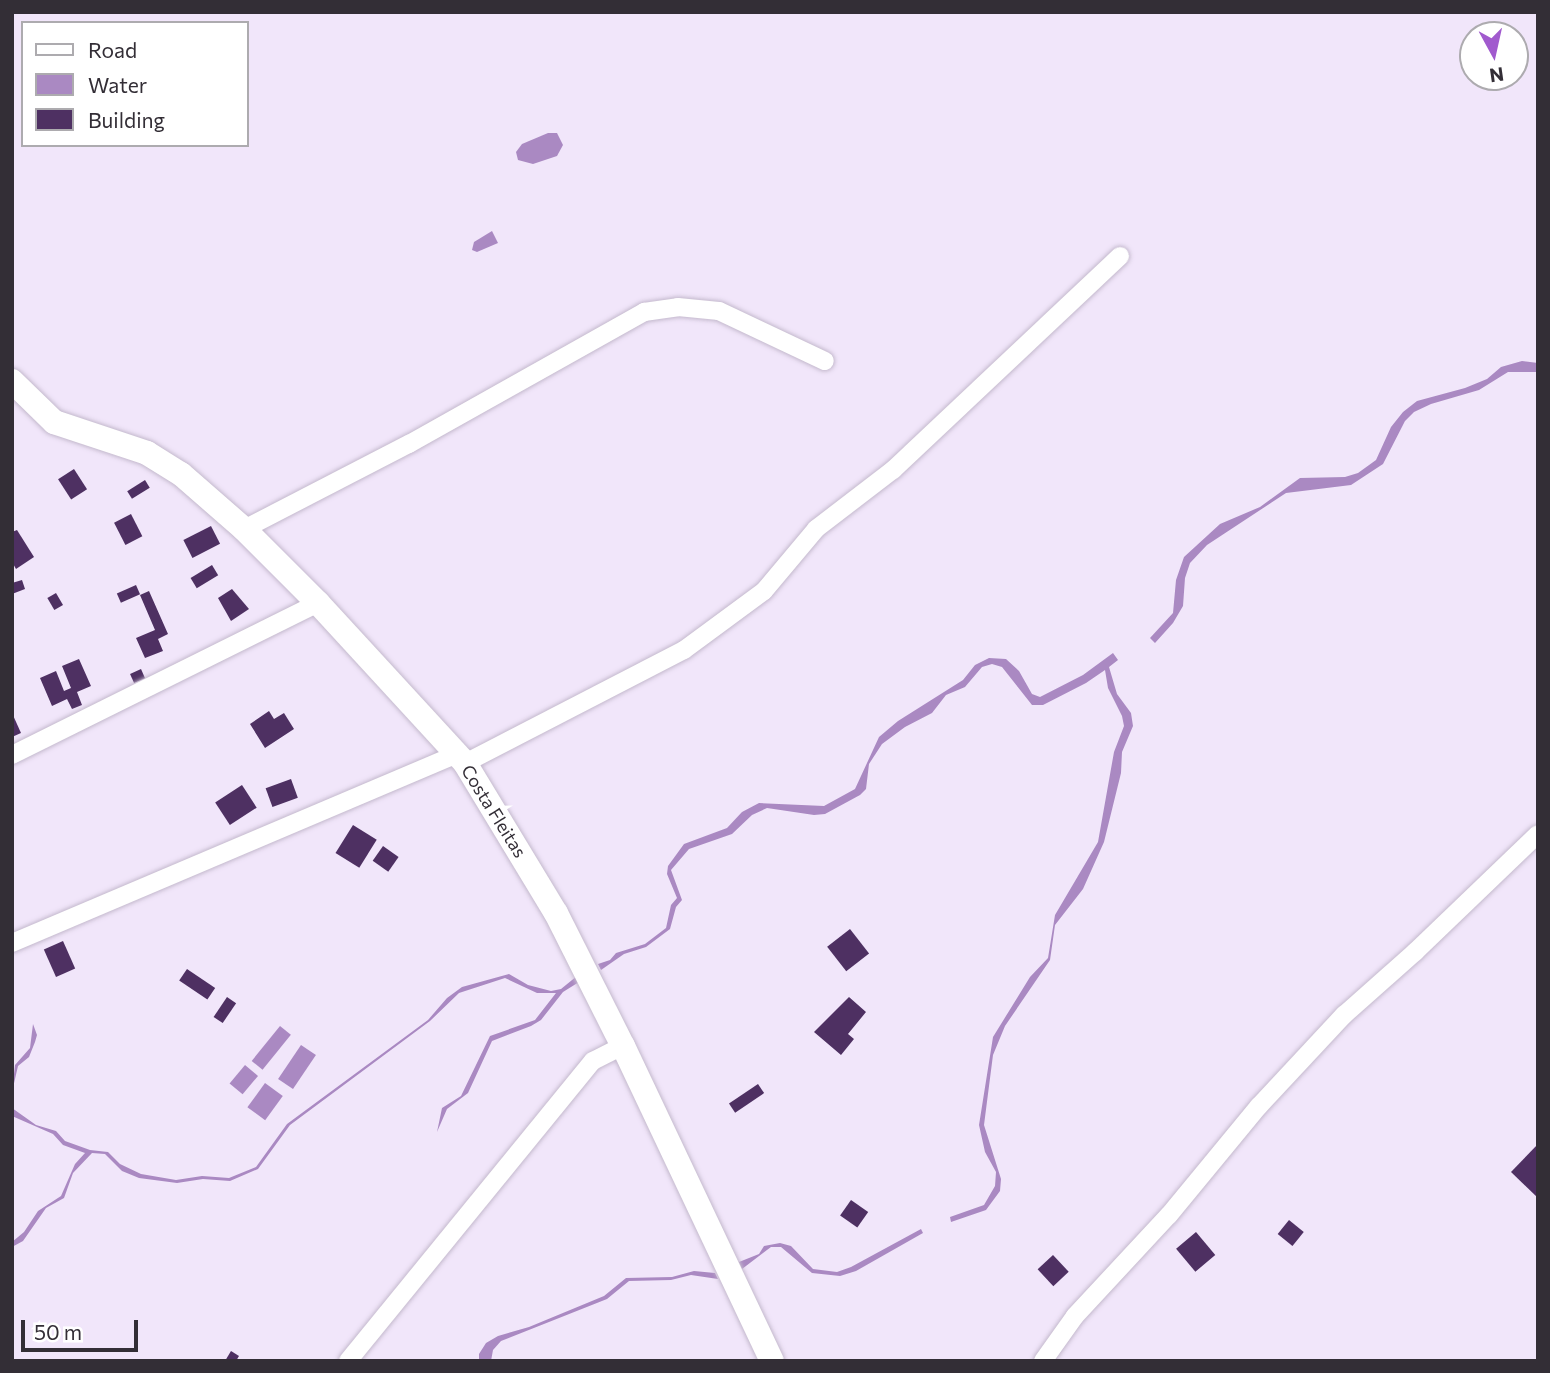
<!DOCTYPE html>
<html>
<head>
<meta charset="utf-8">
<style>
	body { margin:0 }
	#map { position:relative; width:1550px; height:1373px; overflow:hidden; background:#f1e6fa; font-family:Commissioner,sans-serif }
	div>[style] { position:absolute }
	.water>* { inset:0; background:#aa89c2; transform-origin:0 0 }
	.building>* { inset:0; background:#4e3062; transform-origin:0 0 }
	.roads { filter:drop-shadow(0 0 2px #c4b9cd) drop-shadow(0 0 2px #c4b9cd) }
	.minor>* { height:18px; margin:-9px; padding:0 9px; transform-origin:9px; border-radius:9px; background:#fff }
	.secondary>* { height:24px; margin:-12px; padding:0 12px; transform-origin:12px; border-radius:12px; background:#fff }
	span { translate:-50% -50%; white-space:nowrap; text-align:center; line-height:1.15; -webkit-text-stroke:7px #fff; paint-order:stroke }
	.street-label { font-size:18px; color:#332e36 }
	.frame { position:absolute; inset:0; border:14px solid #332e36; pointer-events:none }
	.legend { position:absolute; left:21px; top:21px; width:228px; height:126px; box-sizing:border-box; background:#fff; border:2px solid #adabaf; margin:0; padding:9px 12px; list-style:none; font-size:21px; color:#332e36 }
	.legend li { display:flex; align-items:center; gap:14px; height:35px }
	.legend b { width:35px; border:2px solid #adabaf }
	.north { position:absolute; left:1459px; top:21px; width:70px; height:70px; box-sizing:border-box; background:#fff; border:2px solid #adabaf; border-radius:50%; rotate:172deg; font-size:19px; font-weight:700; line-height:28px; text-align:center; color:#332e36 }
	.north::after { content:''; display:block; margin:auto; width:24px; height:32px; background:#a15ace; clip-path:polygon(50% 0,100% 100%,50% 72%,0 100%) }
	.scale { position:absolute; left:21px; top:1320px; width:117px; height:32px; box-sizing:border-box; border:4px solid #332e36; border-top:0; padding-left:9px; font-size:21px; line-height:24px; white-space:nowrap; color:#332e36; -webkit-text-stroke:5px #fff; paint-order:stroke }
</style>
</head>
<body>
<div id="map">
	<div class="water">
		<div style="clip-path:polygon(548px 133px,557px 133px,563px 145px,557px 156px,533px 164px,518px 160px,516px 152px,522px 144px)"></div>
		<div style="clip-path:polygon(492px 231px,498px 243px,477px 252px,472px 250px,474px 242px)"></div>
		<div style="clip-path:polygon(1522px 361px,1538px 363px,1538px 372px,1508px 372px,1479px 390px,1431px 404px,1414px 412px,1405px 421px,1383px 464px,1351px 485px,1286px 493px,1207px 545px,1190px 563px,1185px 578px,1183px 606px,1173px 623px,1155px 643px,1150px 638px,1173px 613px,1176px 580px,1184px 557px,1220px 524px,1260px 507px,1300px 478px,1345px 477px,1358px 473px,1376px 460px,1391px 427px,1403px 412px,1417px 401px,1465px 388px,1487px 379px,1501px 367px)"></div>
		<div style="clip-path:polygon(1113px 653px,1118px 660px,1109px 667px,1117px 694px,1131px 713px,1133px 726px,1122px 752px,1121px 773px,1104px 842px,1083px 889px,1055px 925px,1050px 960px,1005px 1026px,993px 1055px,984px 1125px,1001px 1179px,1000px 1191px,986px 1210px,951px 1222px,950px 1217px,984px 1205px,995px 1186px,996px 1172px,985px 1152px,979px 1125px,993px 1037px,1030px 977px,1048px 958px,1055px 915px,1098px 842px,1114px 752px,1124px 726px,1122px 716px,1108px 688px,1105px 670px,1086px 683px,1043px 705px,1032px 705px,1002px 667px,992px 664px,982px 667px,965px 687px,946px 695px,932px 713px,905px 727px,882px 744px,869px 764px,866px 789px,860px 795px,825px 814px,814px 815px,767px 808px,752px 815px,732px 834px,689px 849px,671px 870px,682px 900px,676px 907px,670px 929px,646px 947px,624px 954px,601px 970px,598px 964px,610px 960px,616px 953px,645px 944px,666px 928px,671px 905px,677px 898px,667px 874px,668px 866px,684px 844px,727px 828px,742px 812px,759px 803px,824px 806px,855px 789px,879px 737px,898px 721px,963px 680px,975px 665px,989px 658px,1006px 659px,1019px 671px,1032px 694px,1040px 697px,1083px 675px)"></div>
		<div style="clip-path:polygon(509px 974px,528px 985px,551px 991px,561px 989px,577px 976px,579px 982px,563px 992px,541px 1020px,531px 1026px,492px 1041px,468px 1093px,447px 1109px,437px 1132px,442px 1108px,461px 1096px,490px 1036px,535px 1020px,556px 993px,537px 993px,505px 978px,459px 993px,430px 1021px,290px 1125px,258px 1169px,230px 1181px,203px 1179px,177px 1183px,139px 1178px,122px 1171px,105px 1154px,92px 1153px,73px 1173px,64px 1198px,46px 1208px,23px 1241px,12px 1247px,12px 1242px,24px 1232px,38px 1211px,61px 1196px,75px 1164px,85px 1153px,63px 1145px,53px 1134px,12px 1116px,12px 1108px,36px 1125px,56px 1131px,65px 1141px,90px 1150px,108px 1152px,120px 1164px,141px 1174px,176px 1180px,202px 1176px,229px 1178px,256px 1167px,287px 1124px,428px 1020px,447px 998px,462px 987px)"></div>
		<div style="clip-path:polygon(33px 1024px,37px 1035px,35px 1042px,29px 1057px,18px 1066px,12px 1092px,15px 1065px,30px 1048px)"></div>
		<div style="left:280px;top:1026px;width:14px;height:45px;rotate:39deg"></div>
		<div style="left:301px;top:1045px;width:18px;height:41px;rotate:34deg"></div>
		<div style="left:245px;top:1065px;width:17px;height:24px;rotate:40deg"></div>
		<div style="left:265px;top:1083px;width:22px;height:30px;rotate:36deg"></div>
		<div style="clip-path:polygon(921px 1229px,923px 1233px,856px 1271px,840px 1276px,812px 1273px,781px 1247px,771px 1247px,742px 1269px,739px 1262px,759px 1254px,764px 1246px,780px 1243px,791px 1246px,813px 1269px,837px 1272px,851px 1267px)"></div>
		<div style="clip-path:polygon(694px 1271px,715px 1273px,718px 1279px,691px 1275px,671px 1280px,629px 1281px,607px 1299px,501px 1341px,493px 1350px,491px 1361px,479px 1361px,479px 1354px,486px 1343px,498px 1336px,529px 1327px,604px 1296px,626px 1278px,672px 1277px)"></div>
	</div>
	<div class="building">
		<div style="left:74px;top:469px;width:24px;height:19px;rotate:57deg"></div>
		<div style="left:145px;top:480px;width:9px;height:21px;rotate:58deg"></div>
		<div style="left:131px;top:514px;width:25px;height:19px;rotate:63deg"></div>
		<div style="left:211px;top:526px;width:20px;height:31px;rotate:63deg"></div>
		<div style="clip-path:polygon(17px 530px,34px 557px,16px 569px,12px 562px,12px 532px)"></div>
		<div style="left:212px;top:565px;width:12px;height:25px;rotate:59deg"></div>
		<div style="clip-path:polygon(22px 580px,25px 589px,12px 594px,12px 583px)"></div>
		<div style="left:136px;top:585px;width:10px;height:21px;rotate:66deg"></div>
		<div style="clip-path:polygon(232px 589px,249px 609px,231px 621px,218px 598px)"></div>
		<div style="clip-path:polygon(149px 591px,168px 634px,158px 639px,163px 651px,145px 658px,136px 638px,155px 630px,140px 595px)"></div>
		<div style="left:56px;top:593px;width:14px;height:10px;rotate:60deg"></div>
		<div style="clip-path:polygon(79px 659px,91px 686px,77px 692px,82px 705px,72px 709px,67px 699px,52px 706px,40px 678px,56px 671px,64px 691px,71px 688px,62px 666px)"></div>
		<div style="left:141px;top:669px;width:10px;height:12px;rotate:66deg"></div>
		<div style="clip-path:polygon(269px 711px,274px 719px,284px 713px,294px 729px,265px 748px,250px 724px)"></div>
		<div style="clip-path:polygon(12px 713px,21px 733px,12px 737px)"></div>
		<div style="left:291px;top:779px;width:20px;height:27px;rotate:70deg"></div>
		<div style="left:242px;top:785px;width:27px;height:32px;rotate:57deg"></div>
		<div style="left:353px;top:825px;width:28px;height:33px;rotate:32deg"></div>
		<div style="left:383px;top:846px;width:19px;height:18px;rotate:35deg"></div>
		<div style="left:850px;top:929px;width:31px;height:29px;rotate:52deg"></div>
		<div style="left:63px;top:941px;width:30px;height:21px;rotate:66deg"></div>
		<div style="left:187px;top:969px;width:34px;height:14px;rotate:34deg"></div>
		<div style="left:227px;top:997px;width:11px;height:24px;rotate:34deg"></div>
		<div style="clip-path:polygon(849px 997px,866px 1012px,848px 1034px,854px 1039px,841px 1055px,814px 1032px)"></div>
		<div style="left:758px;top:1084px;width:11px;height:35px;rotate:56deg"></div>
		<div style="clip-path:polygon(1538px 1144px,1538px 1198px,1511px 1172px)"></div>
		<div style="left:851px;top:1200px;width:21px;height:19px;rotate:35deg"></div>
		<div style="left:1289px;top:1220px;width:19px;height:18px;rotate:39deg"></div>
		<div style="left:1196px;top:1232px;width:30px;height:26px;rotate:50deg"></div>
		<div style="left:1053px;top:1255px;width:23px;height:21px;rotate:47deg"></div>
		<div style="clip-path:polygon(231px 1351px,239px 1356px,236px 1361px,225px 1361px)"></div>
	</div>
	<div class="roads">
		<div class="minor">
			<div style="left:244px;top:529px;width:186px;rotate:-27.3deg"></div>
			<div style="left:409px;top:444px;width:270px;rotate:-29.3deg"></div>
			<div style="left:644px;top:312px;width:34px;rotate:-8deg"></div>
			<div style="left:678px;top:307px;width:41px;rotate:5.6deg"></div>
			<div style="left:719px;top:311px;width:117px;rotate:25.3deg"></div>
			<div style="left:12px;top:755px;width:342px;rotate:-26.4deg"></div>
			<div style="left:465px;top:763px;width:246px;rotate:-27.3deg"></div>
			<div style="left:684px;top:650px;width:99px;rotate:-36.4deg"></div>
			<div style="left:764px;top:591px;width:81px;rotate:-50deg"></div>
			<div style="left:816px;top:529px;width:97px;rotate:-37.5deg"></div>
			<div style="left:893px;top:470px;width:312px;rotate:-43.3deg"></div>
			<div style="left:12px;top:943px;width:483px;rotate:-23deg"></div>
			<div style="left:348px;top:1361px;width:387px;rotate:-50.8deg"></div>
			<div style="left:593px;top:1061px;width:34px;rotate:-27deg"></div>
			<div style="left:1043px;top:1361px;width:55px;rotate:-54.6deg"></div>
			<div style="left:1075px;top:1316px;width:138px;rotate:-47.1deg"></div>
			<div style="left:1169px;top:1215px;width:141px;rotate:-50.5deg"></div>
			<div style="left:1259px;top:1106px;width:125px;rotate:-47deg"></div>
			<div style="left:1344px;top:1015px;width:95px;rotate:-41.6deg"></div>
			<div style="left:1415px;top:952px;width:170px;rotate:-43.8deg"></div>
		</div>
		<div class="secondary">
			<div style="left:12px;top:381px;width:59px;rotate:44.3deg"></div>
			<div style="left:54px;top:422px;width:98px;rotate:18.4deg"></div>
			<div style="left:147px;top:453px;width:40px;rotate:32deg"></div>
			<div style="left:181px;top:474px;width:84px;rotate:41.1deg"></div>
			<div style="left:244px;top:529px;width:105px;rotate:45deg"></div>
			<div style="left:318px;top:603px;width:217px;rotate:47.4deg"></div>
			<div style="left:465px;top:763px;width:175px;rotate:58.8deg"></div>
			<div style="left:556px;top:913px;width:149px;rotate:63.3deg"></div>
			<div style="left:623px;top:1046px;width:348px;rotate:64.7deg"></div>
		</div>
	</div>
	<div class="street-label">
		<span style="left:494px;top:811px;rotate:58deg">Costa Fleitas</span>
	</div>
	<div class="frame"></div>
	<ul class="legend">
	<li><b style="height:9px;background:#fff"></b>Road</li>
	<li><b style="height:19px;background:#aa89c2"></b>Water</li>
	<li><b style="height:19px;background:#4e3062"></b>Building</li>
	</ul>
	<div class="north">N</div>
	<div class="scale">50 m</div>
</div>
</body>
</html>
